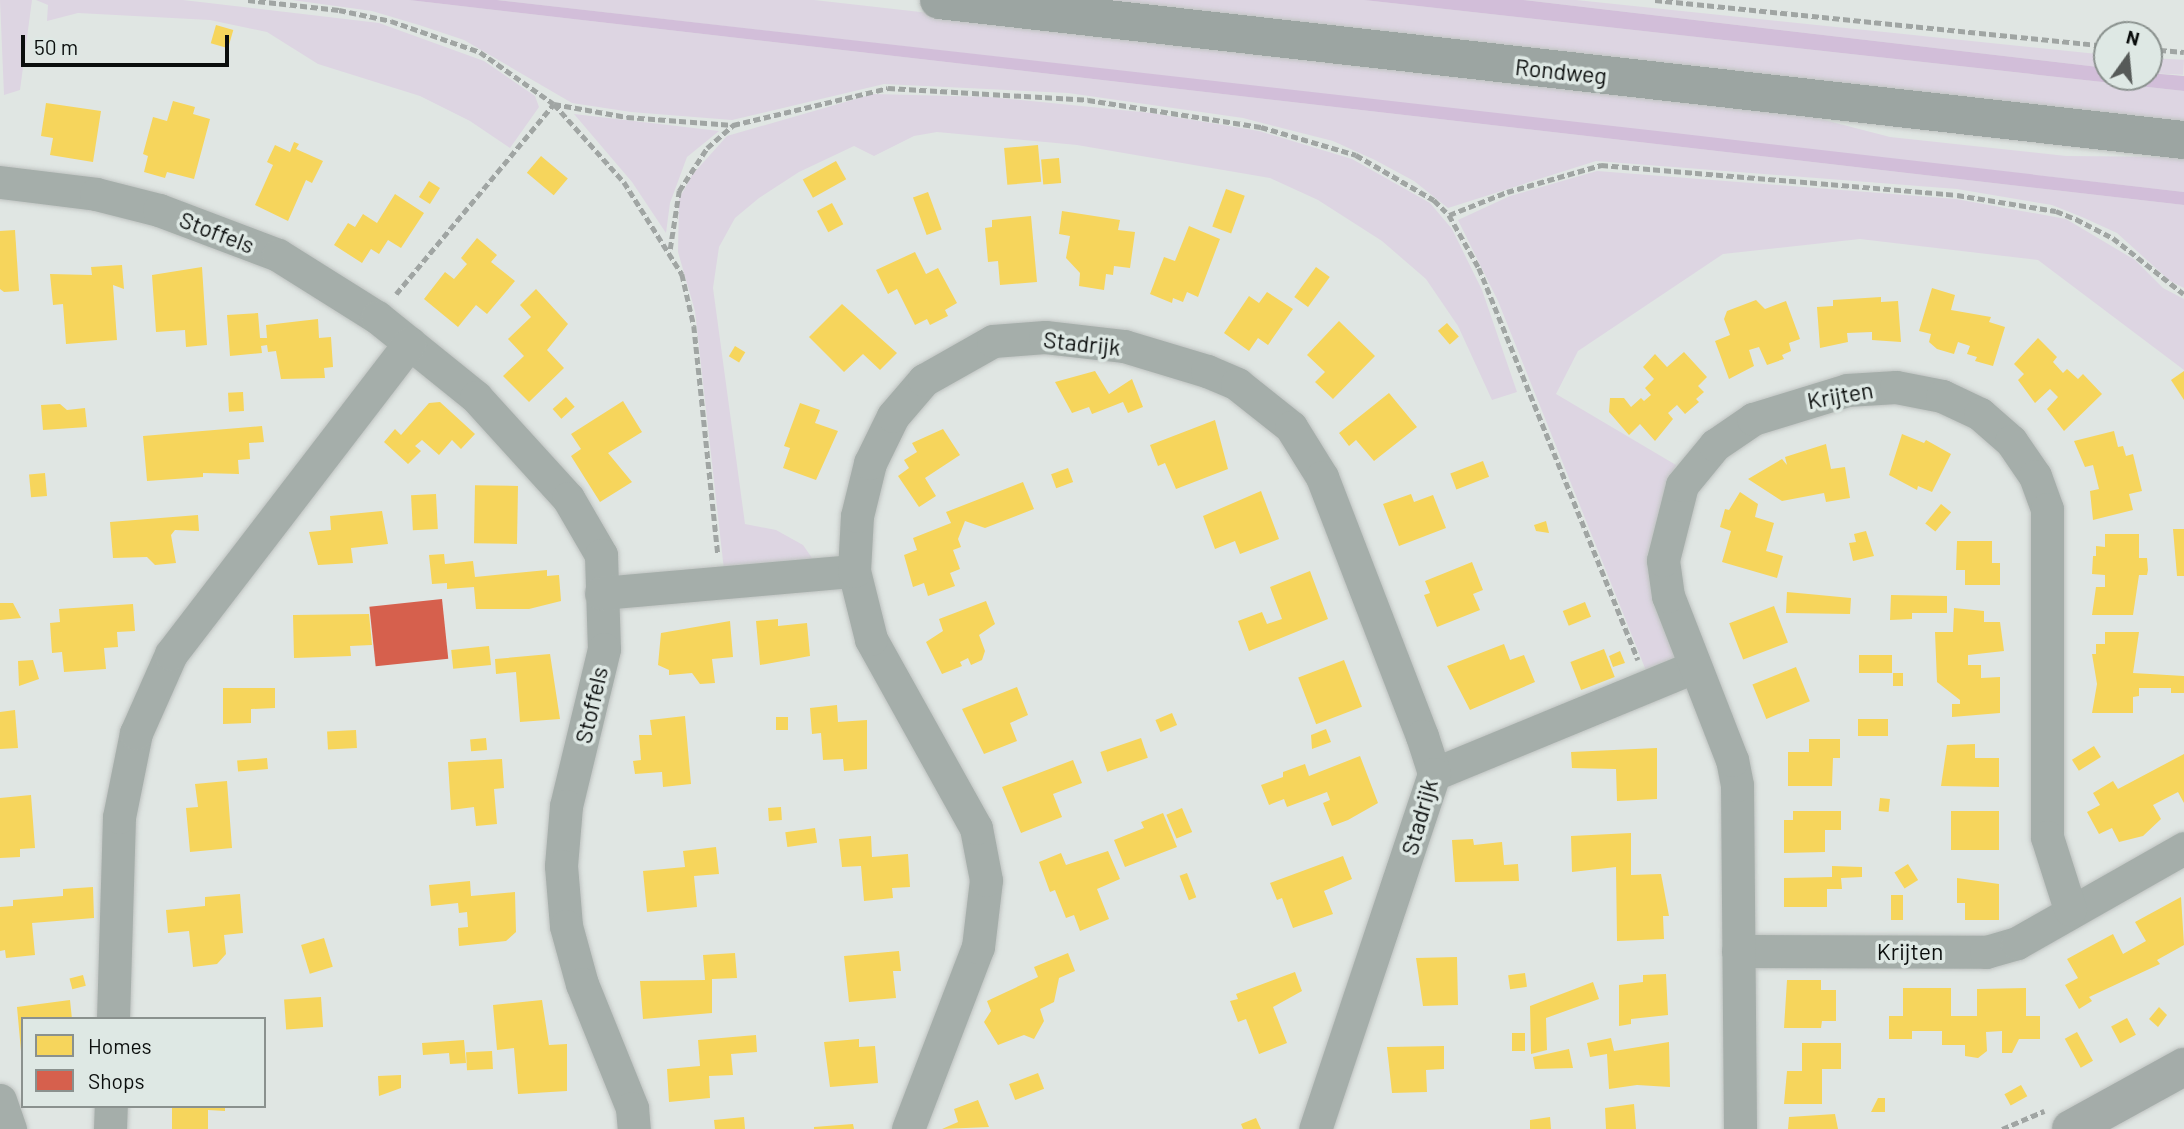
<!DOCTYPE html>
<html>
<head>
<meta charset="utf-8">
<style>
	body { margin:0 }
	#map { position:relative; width:2184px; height:1129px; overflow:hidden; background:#e0e6e3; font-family:Barlow,sans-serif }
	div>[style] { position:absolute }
	.green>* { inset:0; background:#ddd5e2; transform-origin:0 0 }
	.water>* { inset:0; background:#d2bed9 }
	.homes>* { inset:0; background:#f6d55c; transform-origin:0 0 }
	.shops>* { inset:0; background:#d6604d; transform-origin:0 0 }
	.path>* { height:4.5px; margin-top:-2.25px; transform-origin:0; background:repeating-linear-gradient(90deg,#a0a5a3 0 7px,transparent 0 10.5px) }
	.roads { filter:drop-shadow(0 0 2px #bfc3c1) drop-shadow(0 0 2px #bfc3c1) }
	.street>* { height:33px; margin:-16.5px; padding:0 16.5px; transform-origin:16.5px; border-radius:16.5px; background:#a5aeaa }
	.secondary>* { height:38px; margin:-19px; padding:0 19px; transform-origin:19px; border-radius:19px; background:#a4aca9 }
	.primary>* { height:38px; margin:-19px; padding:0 19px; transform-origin:19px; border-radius:19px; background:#9ca5a2 }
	span { translate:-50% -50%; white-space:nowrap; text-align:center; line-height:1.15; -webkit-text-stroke:7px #dee8e4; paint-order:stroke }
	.street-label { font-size:23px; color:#0b0e0d }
	.legend { position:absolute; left:21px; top:1017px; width:245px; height:91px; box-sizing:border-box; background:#dee8e4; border:2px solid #8a918e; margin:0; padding:9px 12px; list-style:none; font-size:21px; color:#0b0e0d }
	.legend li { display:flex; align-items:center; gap:14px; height:35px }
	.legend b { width:35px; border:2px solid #8a918e }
	.north { position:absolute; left:2093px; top:21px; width:70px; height:70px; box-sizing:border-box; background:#dee8e4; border:2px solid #8a918e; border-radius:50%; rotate:15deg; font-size:19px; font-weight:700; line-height:28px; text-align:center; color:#0b0e0d }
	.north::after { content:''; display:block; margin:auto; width:24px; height:32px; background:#565a58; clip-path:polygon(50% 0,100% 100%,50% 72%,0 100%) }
	.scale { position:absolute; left:21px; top:35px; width:208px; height:32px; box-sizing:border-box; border:4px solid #0b0e0d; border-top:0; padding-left:9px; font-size:21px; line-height:24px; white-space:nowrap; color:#0b0e0d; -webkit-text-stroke:5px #dee8e4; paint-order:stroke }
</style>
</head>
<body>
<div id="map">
	<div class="green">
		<div style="clip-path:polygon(0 0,32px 0,20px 90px,4px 95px)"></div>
		<div style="clip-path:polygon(36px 0,183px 0,379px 23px,484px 61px,535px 96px,539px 107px,510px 148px,470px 121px,420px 96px,318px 64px,267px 32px,210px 20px,78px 13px,47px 21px,48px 5px)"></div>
		<div style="clip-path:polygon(292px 0,409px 0,2184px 205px,2184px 288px,2170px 281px,2117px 233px,2082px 217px,2052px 205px,1957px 189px,1596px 161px,1448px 208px,1414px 181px,1375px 160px,1333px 141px,1243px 118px,1068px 93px,884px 84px,732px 120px,631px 112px,572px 103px,464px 40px,419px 25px,372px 11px)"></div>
		<div style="clip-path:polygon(497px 0,814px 0,1782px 109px,1890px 137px,2066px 156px,2184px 157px,2184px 192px)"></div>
		<div style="clip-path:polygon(1075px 0,1364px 0,2184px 91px,2184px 126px)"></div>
		<div style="clip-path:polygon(1523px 0,1576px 0,2107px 55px,2107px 68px)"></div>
		<div style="left:2149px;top:58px;width:35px;height:15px;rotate:3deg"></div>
		<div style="clip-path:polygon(873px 94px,990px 97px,1151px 113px,1259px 131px,1352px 159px,1430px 203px,1452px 229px,1482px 290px,1517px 392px,1492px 400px,1458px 326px,1426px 279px,1382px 241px,1318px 200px,1270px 178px,1077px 145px,937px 132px,914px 136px,874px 156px,854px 146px,799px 172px,759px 198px,735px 218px,719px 247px,713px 288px,745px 524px,776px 530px,803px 545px,817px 565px,724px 570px,695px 311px,678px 252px,679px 199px,692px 175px,727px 136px)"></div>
		<div style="clip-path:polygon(574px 114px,719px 131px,687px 157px,670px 203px,666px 233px,632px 182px)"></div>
		<div style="clip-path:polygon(1597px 171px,1956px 199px,2066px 219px,2135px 260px,2163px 288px,2184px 299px,2184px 370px,2038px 260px,1860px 239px,1723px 254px,1578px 351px,1556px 394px,1676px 465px,1664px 501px,1676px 651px,1673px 661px,1647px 673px,1498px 301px,1458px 220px,1510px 196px)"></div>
	</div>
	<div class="water">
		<div style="clip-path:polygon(409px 0,497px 0,1675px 133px,2184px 192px,2184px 205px)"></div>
		<div style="clip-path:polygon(1364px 0,1523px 0,2107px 68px,2107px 77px,2149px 77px,2149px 73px,2184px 76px,2184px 91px)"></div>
	</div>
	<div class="homes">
		<div style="left:216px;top:25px;width:18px;height:19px;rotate:16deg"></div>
		<div style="clip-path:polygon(173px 101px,195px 107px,193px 114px,210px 119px,194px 179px,167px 172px,165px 178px,144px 172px,148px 156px,143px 154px,153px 117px,167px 121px)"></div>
		<div style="clip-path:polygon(46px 103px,101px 111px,93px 162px,50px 155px,53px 138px,41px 136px)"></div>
		<div style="clip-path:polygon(294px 142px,299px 144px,296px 149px,323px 161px,312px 183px,306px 180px,288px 221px,255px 205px,273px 165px,267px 162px,275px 145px,290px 152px)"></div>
		<div style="left:1038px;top:145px;width:37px;height:34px;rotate:85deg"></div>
		<div style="left:541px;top:156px;width:35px;height:22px;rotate:40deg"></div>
		<div style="left:1059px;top:158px;width:25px;height:18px;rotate:85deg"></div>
		<div style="left:836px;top:161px;width:21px;height:38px;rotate:61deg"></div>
		<div style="left:429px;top:181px;width:13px;height:19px;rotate:32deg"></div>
		<div style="left:1226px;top:189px;width:20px;height:40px;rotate:20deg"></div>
		<div style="left:928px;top:192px;width:40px;height:16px;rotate:70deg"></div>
		<div style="clip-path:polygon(395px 194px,424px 213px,401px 248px,388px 240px,379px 254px,371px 249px,362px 263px,334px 245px,348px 223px,355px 227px,363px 214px,377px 223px)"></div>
		<div style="left:832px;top:203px;width:24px;height:17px;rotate:62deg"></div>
		<div style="clip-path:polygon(1062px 211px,1120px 220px,1118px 230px,1135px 232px,1130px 268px,1114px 266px,1113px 275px,1106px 274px,1104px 290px,1079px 286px,1080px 273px,1066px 258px,1070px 236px,1059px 234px)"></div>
		<div style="clip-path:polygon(1031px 216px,1037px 282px,1000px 285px,998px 261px,988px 262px,985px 228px,992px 227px,992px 220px)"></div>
		<div style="clip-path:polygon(1189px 226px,1220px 239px,1198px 297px,1187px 292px,1183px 302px,1173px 298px,1172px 303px,1150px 294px,1164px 257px,1175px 261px)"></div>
		<div style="clip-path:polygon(15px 230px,19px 291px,4px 292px,0 289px,0 231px)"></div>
		<div style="clip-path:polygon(477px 238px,497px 255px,491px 262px,515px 281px,487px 314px,476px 305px,458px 327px,424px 299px,445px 272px,454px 279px,467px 264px,461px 258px)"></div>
		<div style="clip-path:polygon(915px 252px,926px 274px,938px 268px,957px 303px,945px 310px,948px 316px,930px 325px,927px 319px,915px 325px,897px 289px,888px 294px,876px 270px)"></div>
		<div style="clip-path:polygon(122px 265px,124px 289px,113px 285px,117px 340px,66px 344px,63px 304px,53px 305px,50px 274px,92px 275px,91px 267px)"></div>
		<div style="clip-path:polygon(202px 267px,207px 345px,186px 347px,185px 330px,156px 332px,152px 275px)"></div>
		<div style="left:1316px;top:267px;width:17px;height:37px;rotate:36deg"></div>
		<div style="clip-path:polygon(1932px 288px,1955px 295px,1951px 310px,1991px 317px,1989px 322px,2005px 327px,1993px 366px,1975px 361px,1977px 357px,1967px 354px,1970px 346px,1958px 342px,1954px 354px,1937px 349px,1929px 342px,1931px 334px,1919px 331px)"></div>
		<div style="clip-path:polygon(536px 289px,568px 324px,547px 350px,564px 368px,529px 402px,503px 376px,524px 356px,508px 339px,531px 317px,520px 305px)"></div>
		<div style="clip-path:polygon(1267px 292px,1293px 309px,1268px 345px,1258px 338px,1249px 351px,1224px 333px,1249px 296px,1259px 303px)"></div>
		<div style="clip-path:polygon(1881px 297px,1881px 302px,1898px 301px,1901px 342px,1872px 340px,1872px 332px,1847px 333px,1848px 342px,1820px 348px,1817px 307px,1833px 306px,1833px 300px)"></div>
		<div style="clip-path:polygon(1756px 300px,1765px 309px,1786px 301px,1800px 339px,1789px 343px,1791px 351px,1782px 355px,1784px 359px,1767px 365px,1759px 347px,1749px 350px,1754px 366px,1729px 379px,1715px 341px,1730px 335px,1724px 319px,1727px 311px)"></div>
		<div style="clip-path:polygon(842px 304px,897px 353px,880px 370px,863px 354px,844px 372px,809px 337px)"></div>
		<div style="clip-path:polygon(258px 313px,260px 338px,267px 338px,266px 325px,318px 319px,319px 338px,331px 337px,333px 367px,324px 368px,325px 378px,281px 379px,276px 351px,268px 352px,267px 345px,261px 346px,262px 353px,230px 356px,227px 315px)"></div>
		<div style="clip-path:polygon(1339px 321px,1375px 356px,1333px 399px,1315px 382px,1325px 372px,1307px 355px)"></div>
		<div style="left:1447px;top:323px;width:18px;height:12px;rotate:49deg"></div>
		<div style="clip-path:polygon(2038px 338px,2057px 357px,2053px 362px,2063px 373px,2067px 369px,2078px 379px,2083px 374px,2102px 394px,2064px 431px,2047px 409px,2058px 397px,2050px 389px,2035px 403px,2018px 380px,2024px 374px,2014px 364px)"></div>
		<div style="left:735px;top:346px;width:12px;height:12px;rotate:31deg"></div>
		<div style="clip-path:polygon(1684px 352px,1707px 377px,1698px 386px,1704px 392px,1696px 399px,1699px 402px,1685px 414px,1677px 405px,1668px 413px,1673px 419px,1655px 441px,1640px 424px,1629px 435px,1609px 412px,1610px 398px,1624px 398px,1631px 407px,1641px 398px,1644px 401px,1651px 395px,1645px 388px,1654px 379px,1643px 367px,1655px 354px,1667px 367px)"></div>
		<div style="clip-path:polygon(1095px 371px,1109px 394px,1132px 379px,1143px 407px,1128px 413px,1123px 402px,1092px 414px,1089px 407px,1072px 413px,1055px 382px)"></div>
		<div style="clip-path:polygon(2184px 371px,2184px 400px,2171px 380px)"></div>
		<div style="left:243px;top:392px;width:19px;height:15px;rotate:87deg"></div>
		<div style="clip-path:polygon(1389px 393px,1417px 427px,1374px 461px,1356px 440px,1349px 446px,1339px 433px)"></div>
		<div style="left:566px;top:397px;width:13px;height:18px;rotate:48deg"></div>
		<div style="clip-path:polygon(623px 401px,642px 432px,608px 453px,632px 482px,600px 502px,571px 456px,581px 449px,571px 434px)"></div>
		<div style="clip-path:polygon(440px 402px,475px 434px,461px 449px,452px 440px,439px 455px,422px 440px,415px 446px,421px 451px,408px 464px,384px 442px,395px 429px,401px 435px,429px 403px)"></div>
		<div style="clip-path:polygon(800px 403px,820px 410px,815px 423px,838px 431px,816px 480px,783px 468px,790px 448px,784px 446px)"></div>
		<div style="clip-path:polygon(60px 404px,67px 410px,85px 408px,87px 427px,43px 430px,41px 405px)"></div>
		<div style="clip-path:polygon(1215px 420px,1228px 469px,1176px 489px,1165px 463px,1158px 466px,1150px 445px)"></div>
		<div style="clip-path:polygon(262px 426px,264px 442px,249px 443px,250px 459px,238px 460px,239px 474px,203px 473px,203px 477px,147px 481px,143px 436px)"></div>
		<div style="clip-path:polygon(943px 429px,960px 455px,925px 478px,936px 496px,919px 507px,898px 476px,909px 468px,904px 460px,917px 452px,912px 443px)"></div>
		<div style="clip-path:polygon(2114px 431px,2118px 447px,2123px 446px,2126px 456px,2133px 454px,2142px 491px,2129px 494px,2133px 510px,2093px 520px,2090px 491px,2099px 489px,2093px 465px,2085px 467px,2074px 441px)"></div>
		<div style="clip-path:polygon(1902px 434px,1924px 443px,1926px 440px,1951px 454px,1932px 492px,1918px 486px,1917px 490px,1889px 475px)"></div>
		<div style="clip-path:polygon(1826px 444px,1831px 469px,1845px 467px,1850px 498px,1826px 502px,1824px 493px,1782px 501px,1748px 479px,1782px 459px,1787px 465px,1785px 457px)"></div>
		<div style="left:1483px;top:461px;width:17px;height:35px;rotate:69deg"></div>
		<div style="left:1068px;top:468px;width:15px;height:18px;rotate:70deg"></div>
		<div style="left:45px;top:473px;width:23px;height:16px;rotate:85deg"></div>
		<div style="clip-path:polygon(1023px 482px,1034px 509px,985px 528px,965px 521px,958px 539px,961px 547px,953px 550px,960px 569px,950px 573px,955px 586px,928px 596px,924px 583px,913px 587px,904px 555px,917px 550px,913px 538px,951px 523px,946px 512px)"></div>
		<div style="left:518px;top:486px;width:58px;height:43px;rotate:91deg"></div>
		<div style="clip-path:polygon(1261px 491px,1279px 539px,1240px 554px,1235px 541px,1215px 549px,1203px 516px)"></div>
		<div style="clip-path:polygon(1740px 492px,1758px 504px,1755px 517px,1774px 523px,1766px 551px,1783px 556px,1777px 578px,1722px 562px,1731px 531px,1720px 527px,1725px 509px,1729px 510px)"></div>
		<div style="left:436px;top:494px;width:35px;height:25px;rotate:87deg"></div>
		<div style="clip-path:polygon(1411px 494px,1414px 502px,1433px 495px,1446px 528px,1399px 546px,1383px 504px)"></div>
		<div style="left:1941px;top:504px;width:13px;height:25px;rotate:39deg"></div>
		<div style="clip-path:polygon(382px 511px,388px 544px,351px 548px,353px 563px,318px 565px,309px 532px,331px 530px,330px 516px)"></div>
		<div style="clip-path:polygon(198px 515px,199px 531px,175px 530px,171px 535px,176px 563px,155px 565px,147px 557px,113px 558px,110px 522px)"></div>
		<div style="clip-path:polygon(1546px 521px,1549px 533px,1536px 531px,1534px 525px)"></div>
		<div style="clip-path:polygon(2173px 529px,2184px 529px,2184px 576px,2177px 576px)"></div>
		<div style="clip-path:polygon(1866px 531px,1874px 556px,1853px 561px,1849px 543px,1856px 542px,1854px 534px)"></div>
		<div style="clip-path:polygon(2105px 534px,2139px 534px,2139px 558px,2147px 558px,2148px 570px,2147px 575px,2139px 575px,2133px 615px,2092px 615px,2096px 587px,2105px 587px,2105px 575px,2092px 574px,2093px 556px,2096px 556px,2096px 546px,2105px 547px)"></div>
		<div style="clip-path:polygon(1957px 541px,1992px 541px,1992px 563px,2000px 563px,2000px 585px,1965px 585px,1965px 570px,1956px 570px)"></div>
		<div style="clip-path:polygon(444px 554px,445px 564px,473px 561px,475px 577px,547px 570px,547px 576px,559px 575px,561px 601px,529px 609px,476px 609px,474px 587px,447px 589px,447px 583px,432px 584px,429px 555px)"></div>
		<div style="clip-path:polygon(1472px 562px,1483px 590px,1473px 594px,1480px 610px,1437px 627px,1424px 595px,1430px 593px,1425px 581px)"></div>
		<div style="clip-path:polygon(1310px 571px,1328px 619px,1249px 651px,1238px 621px,1262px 612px,1267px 624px,1282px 619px,1270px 587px)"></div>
		<div style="clip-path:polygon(1787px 592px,1851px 598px,1850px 614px,1786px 613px)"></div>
		<div style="clip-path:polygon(1891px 595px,1947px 596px,1947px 613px,1912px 613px,1912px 619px,1890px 620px)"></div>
		<div style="clip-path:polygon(986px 601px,995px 624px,979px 635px,985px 651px,982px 660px,971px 665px,968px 658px,960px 662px,962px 666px,942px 674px,926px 642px,943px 631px,939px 619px)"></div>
		<div style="left:1585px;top:602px;width:16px;height:24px;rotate:68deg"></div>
		<div style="clip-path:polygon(0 603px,13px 603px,21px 618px,0 620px)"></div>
		<div style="clip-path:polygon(133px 604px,135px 631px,117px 632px,118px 647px,104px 648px,106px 669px,64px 672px,62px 652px,52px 653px,50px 623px,60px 622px,59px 609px)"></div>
		<div style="left:1774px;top:606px;width:39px;height:48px;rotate:69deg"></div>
		<div style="clip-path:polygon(1954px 608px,1984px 611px,1984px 622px,2000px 622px,2004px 651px,1968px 655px,1968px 665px,1981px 665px,1981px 678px,2000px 677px,2000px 713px,1952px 717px,1952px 704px,1960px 704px,1960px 700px,1937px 682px,1935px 632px,1953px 632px)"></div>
		<div style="clip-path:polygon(369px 614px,372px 645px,350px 646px,351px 656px,294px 658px,293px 615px)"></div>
		<div style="clip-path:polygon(778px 619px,778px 626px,807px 623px,810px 656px,760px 665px,756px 621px)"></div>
		<div style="clip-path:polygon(730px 621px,733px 657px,712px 659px,715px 683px,700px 684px,692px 673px,669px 675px,669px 670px,658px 665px,661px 633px)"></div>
		<div style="clip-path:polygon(2105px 632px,2139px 632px,2133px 673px,2184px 676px,2184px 693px,2171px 693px,2171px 688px,2139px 688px,2139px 696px,2133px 697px,2133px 713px,2092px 713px,2097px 684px,2092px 654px,2096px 654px,2096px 644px,2105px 644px)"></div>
		<div style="clip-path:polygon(1504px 644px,1510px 660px,1524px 655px,1535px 682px,1470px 710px,1447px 666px)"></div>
		<div style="left:489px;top:646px;width:19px;height:38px;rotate:84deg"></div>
		<div style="left:1604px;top:649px;width:30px;height:36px;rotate:69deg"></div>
		<div style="clip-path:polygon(1620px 651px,1625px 663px,1613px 667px,1609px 656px)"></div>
		<div style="clip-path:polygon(550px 654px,560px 719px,520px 722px,516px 672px,496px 674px,495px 659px)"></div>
		<div style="left:1859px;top:655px;width:33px;height:18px"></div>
		<div style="clip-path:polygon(33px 660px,39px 679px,19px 686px,18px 661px)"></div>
		<div style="left:1344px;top:660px;width:50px;height:49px;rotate:69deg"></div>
		<div style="left:1796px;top:667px;width:37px;height:47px;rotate:68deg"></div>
		<div style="left:1893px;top:673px;width:10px;height:13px"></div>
		<div style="clip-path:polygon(1017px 687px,1028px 715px,1010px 723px,1017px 741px,984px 754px,962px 709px)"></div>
		<div style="clip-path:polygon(223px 688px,275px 688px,275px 708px,251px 709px,251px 723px,223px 724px)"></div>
		<div style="clip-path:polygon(837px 705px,838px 722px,867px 720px,867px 769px,844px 771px,843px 759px,823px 760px,821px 733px,812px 734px,810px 708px)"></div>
		<div style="clip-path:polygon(15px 710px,18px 748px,0 749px,0 712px)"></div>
		<div style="left:1172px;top:713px;width:13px;height:18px;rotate:67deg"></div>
		<div style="clip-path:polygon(685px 716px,691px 784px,663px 787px,662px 772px,635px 774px,633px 761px,641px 760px,639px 735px,652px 735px,650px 720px)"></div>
		<div style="left:776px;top:717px;width:12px;height:13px"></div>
		<div style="left:1858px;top:719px;width:30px;height:17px"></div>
		<div style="clip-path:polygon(1326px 729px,1331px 742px,1312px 749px,1311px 735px)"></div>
		<div style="left:356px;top:730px;width:18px;height:29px;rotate:87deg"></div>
		<div style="left:486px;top:738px;width:12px;height:16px;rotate:85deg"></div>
		<div style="left:1141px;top:738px;width:21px;height:43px;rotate:71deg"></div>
		<div style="clip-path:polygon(1809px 739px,1840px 739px,1840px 758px,1833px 758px,1832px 786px,1788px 786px,1788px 752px,1809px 752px)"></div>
		<div style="clip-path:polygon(1975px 744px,1975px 758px,1999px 758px,1999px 787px,1941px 786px,1947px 745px)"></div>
		<div style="clip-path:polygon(2184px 745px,2184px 803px,2178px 792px,2153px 805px,2161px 819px,2143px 836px,2119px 842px,2112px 828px,2099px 834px,2087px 812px,2100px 805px,2093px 793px,2113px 781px,2118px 789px,2184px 754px)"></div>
		<div style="left:2094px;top:746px;width:13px;height:26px;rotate:58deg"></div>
		<div style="clip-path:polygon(1657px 748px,1657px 799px,1617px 801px,1616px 769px,1572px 768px,1571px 752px)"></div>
		<div style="clip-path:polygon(1360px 756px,1378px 803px,1348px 820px,1332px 826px,1323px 803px,1330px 800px,1327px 792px,1287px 807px,1284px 799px,1269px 805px,1261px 785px,1283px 777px,1283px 772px,1305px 764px,1309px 776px)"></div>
		<div style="left:267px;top:758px;width:11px;height:30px;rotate:85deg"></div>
		<div style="clip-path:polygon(502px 759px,504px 788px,494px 789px,497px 824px,476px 826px,474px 807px,451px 810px,448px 762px)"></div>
		<div style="clip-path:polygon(1073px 760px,1082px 783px,1053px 794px,1062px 817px,1021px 833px,1002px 787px)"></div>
		<div style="clip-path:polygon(227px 781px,232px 848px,190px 852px,186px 808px,198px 807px,195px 784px)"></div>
		<div style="clip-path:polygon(31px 795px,35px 848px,20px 849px,20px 857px,0 858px,0 798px)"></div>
		<div style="left:1880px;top:798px;width:10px;height:13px;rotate:6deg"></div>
		<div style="left:781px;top:807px;width:13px;height:13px;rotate:86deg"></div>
		<div style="left:1182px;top:808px;width:26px;height:17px;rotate:67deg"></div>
		<div style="clip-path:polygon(1793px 811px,1841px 811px,1841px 830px,1825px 830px,1825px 852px,1784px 853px,1784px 820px,1793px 820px)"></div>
		<div style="left:1951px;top:811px;width:48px;height:39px"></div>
		<div style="clip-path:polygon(1163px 813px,1177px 847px,1125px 867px,1114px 840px,1144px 828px,1141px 822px)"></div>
		<div style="left:815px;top:828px;width:15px;height:30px;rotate:82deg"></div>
		<div style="clip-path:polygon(1631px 833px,1631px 875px,1661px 874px,1669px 916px,1663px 916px,1664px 939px,1617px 941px,1616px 867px,1572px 872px,1571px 836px)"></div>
		<div style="clip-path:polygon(871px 836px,872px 857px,908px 854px,910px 887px,892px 888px,893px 898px,864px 901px,861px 866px,842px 867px,839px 839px)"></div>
		<div style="clip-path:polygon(1473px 839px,1474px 845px,1502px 842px,1504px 865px,1518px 864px,1519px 881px,1455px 882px,1452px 840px)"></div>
		<div style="clip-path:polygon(716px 847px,719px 874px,694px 876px,697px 907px,647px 912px,643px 871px,685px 867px,683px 851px)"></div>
		<div style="clip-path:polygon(1108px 851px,1120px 879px,1097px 889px,1109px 919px,1080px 931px,1074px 915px,1066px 918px,1055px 890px,1050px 892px,1039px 862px,1061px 853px,1066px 865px)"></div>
		<div style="clip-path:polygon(1343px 856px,1352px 879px,1324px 891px,1333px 914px,1293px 928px,1282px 898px,1277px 900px,1270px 883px)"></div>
		<div style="left:1908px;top:864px;width:19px;height:16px;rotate:58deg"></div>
		<div style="clip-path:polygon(1832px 866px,1862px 867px,1862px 877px,1841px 878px,1842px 889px,1827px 889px,1827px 907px,1784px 907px,1784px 878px,1832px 877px)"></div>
		<div style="left:1187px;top:873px;width:26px;height:8px;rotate:69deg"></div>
		<div style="clip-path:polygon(1957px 878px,1999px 884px,1999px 920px,1965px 920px,1965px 903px,1957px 903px)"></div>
		<div style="clip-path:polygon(470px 881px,471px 896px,515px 892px,516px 932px,506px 941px,459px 946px,458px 928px,468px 927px,467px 912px,459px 913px,458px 903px,431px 906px,429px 885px)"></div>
		<div style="clip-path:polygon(93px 887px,94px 918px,32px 923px,35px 955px,6px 958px,5px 950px,0 951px,0 907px,13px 906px,13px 900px,63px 896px,63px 889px)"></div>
		<div style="clip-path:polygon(240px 894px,243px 933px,224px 935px,226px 954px,217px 964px,193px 967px,189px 931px,168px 933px,166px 910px,205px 906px,205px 897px)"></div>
		<div style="left:1891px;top:895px;width:12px;height:25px"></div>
		<div style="clip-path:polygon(2181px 897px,2184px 945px,2157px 960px,2160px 964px,2089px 997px,2092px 1001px,2079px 1009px,2065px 985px,2078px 978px,2067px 959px,2113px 934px,2123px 954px,2146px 941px,2135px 922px)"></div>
		<div style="left:324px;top:938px;width:30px;height:24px;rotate:73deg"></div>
		<div style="clip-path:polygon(899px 951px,901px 971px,893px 971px,896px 998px,849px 1002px,844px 956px)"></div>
		<div style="clip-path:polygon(735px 953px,737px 978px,712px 979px,712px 1013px,643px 1019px,640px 981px,705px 980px,703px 955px)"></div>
		<div style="clip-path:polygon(1068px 953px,1075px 971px,1059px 978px,1054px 1002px,1040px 1009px,1044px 1021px,1034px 1039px,1024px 1035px,998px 1045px,984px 1022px,991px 1011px,987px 1001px,1038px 977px,1034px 967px)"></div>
		<div style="clip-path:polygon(1457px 957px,1458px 1005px,1423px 1006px,1416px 958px)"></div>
		<div style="clip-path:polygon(1295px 972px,1302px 991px,1273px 1007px,1287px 1043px,1259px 1054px,1246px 1019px,1238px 1022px,1230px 1001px,1238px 999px,1236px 994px)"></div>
		<div style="left:1525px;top:973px;width:14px;height:17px;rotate:82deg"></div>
		<div style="clip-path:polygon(1666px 974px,1668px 1015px,1631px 1019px,1631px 1024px,1619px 1026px,1619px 985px,1643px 982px,1643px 975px)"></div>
		<div style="left:83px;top:975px;width:11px;height:14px;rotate:75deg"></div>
		<div style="clip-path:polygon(1787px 980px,1821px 980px,1821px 990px,1836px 990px,1836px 1021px,1822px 1021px,1821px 1028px,1784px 1028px)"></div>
		<div style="clip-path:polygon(1593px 982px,1599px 999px,1546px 1018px,1547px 1050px,1531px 1054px,1530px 1006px)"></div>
		<div style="clip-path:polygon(1903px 988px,1951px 988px,1951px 1016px,1977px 1016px,1977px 989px,2026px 988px,2026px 1016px,2040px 1016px,2040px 1039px,2019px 1039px,2012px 1053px,2002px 1053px,2002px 1031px,1986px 1032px,1987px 1051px,1978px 1058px,1965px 1056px,1965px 1045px,1942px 1045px,1942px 1031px,1912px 1031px,1912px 1039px,1889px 1039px,1889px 1016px,1903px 1016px)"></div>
		<div style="left:321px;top:997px;width:30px;height:37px;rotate:86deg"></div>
		<div style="clip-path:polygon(70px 1000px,72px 1019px,23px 1019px,21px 1051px,17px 1007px)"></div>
		<div style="clip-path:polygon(542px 1000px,549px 1045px,567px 1044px,567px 1091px,518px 1094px,514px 1048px,497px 1050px,493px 1005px)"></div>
		<div style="clip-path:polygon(2159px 1007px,2167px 1015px,2158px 1027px,2149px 1019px)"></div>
		<div style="left:2127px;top:1018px;width:19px;height:18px;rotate:62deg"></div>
		<div style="left:2077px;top:1032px;width:33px;height:14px;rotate:61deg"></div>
		<div style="left:1512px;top:1033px;width:13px;height:18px"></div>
		<div style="clip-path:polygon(756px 1035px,757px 1052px,731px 1054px,733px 1075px,709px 1076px,710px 1098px,669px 1102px,667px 1069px,700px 1066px,698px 1040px)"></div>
		<div style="clip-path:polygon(1611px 1038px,1614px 1051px,1669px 1042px,1670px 1087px,1637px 1085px,1609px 1089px,1607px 1054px,1590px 1057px,1587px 1043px)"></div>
		<div style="clip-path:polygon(859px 1039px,859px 1047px,875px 1046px,878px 1083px,830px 1087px,824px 1042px)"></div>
		<div style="clip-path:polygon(464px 1040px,466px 1063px,450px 1064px,449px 1053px,423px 1055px,422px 1043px)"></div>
		<div style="clip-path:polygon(1802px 1043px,1841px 1043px,1841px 1069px,1822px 1069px,1822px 1104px,1784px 1104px,1787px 1071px,1802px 1071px)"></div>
		<div style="clip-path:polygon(1444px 1046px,1444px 1069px,1426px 1070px,1427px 1092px,1392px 1093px,1387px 1047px)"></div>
		<div style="clip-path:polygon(1569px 1049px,1573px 1068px,1535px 1069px,1533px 1057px)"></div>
		<div style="left:492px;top:1051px;width:18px;height:26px;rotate:87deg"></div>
		<div style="left:1038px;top:1073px;width:17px;height:31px;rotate:69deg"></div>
		<div style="clip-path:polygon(401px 1075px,401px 1088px,379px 1096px,378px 1076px)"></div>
		<div style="left:2021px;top:1085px;width:13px;height:19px;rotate:61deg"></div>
		<div style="clip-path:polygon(1878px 1098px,1885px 1098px,1885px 1112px,1871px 1112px)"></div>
		<div style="clip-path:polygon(978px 1100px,989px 1127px,942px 1129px,958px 1122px,954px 1109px)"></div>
		<div style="clip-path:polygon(1634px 1104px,1636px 1129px,1606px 1129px,1605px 1108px)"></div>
		<div style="clip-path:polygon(172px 1106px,225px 1106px,225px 1111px,208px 1110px,208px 1129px,172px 1129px)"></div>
		<div style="clip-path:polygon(1835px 1114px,1838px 1129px,1788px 1129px,1789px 1117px)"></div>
		<div style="clip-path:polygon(744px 1117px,745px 1129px,715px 1129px,714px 1120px)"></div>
		<div style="clip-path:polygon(1550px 1117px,1551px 1129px,1530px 1129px,1530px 1120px)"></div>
		<div style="clip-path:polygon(1256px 1118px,1261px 1129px,1243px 1129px,1241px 1124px)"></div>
		<div style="clip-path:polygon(853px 1124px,854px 1129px,814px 1129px,814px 1127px)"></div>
	</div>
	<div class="shops">
		<div style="left:442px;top:599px;width:60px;height:73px;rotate:84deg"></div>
	</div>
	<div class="path">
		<div style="left:248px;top:0;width:92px;rotate:6.3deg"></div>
		<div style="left:339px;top:10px;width:53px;rotate:11.9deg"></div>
		<div style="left:391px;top:21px;width:94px;rotate:19.2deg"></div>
		<div style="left:480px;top:52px;width:90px;rotate:35.1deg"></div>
		<div style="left:554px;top:104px;width:105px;rotate:48.1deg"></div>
		<div style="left:624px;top:182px;width:109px;rotate:57.8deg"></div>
		<div style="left:682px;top:274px;width:53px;rotate:77deg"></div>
		<div style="left:694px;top:326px;width:229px;rotate:84deg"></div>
		<div style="left:1655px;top:0;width:454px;rotate:5.8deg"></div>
		<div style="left:2149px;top:49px;width:35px;rotate:5deg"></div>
		<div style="left:554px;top:104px;width:74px;rotate:10.1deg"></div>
		<div style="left:627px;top:117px;width:106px;rotate:4.3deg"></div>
		<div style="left:733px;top:125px;width:159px;rotate:-13.4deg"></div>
		<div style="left:888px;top:88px;width:200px;rotate:3.4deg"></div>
		<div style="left:1088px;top:100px;width:175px;rotate:8.9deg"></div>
		<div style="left:1261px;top:127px;width:99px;rotate:16.4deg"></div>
		<div style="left:1356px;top:155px;width:90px;rotate:30deg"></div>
		<div style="left:1434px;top:200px;width:21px;rotate:45deg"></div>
		<div style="left:1449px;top:215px;width:61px;rotate:60.5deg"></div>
		<div style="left:1479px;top:268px;width:423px;rotate:67.9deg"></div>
		<div style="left:1449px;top:215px;width:62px;rotate:-21.6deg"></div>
		<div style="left:1507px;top:192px;width:98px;rotate:-16deg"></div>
		<div style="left:1601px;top:165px;width:357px;rotate:4.8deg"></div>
		<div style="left:1957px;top:195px;width:100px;rotate:9.2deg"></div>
		<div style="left:2056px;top:211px;width:22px;rotate:22deg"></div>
		<div style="left:2076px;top:219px;width:42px;rotate:27.2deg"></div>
		<div style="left:2113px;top:238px;width:90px;rotate:38.3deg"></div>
		<div style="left:670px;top:249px;width:59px;rotate:-81.2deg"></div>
		<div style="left:679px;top:191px;width:51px;rotate:-56.9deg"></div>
		<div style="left:707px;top:148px;width:35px;rotate:-41deg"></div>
		<div style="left:396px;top:294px;width:247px;rotate:-50.3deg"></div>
		<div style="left:2002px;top:1129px;width:46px;rotate:-23.2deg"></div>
	</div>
	<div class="roads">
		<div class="street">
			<div style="left:0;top:182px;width:97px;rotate:7.1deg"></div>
			<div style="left:96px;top:194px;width:65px;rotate:14.3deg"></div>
			<div style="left:159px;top:210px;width:127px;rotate:20.7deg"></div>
			<div style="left:278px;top:255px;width:117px;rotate:32.1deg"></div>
			<div style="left:377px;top:317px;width:127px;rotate:38.9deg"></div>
			<div style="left:476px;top:397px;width:137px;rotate:47.7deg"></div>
			<div style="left:568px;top:498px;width:66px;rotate:59.9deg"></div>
			<div style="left:601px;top:555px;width:94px;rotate:88.2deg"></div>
			<div style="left:604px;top:649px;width:162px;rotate:103.6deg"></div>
			<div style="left:566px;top:806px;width:60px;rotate:94.8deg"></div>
			<div style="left:561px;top:866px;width:60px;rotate:85.2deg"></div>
			<div style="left:566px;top:926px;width:60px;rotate:74.6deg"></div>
			<div style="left:582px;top:984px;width:134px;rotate:68deg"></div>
			<div style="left:632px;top:1108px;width:21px;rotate:85deg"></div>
			<div style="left:601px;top:593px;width:254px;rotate:-5deg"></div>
			<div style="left:1434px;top:774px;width:280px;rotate:-22.4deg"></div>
			<div style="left:1738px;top:951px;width:248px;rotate:0.2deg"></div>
			<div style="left:1986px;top:952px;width:32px;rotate:-16deg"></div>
			<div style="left:2017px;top:943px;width:192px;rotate:-29.6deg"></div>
			<div style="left:113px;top:1019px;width:202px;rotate:-88.3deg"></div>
			<div style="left:119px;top:817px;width:86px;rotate:-78.6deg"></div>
			<div style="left:136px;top:733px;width:86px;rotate:-66.1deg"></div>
			<div style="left:171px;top:654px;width:392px;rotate:-52.5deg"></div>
			<div style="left:0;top:1100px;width:31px;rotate:71deg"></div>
			<div style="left:110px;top:1129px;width:23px;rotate:-88deg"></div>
			<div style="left:908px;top:1129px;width:195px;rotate:-69deg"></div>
			<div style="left:978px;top:947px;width:67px;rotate:-83.2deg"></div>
			<div style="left:986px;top:880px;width:53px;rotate:-100.9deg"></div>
			<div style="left:976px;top:828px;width:216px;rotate:-119.1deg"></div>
			<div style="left:871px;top:639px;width:70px;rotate:-104deg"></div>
			<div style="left:854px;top:571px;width:55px;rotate:-86.9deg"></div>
			<div style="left:857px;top:516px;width:55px;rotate:-76.2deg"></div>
			<div style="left:870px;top:463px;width:52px;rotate:-63.9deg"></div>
			<div style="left:893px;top:416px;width:48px;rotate:-49.3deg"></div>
			<div style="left:924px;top:380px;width:79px;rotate:-29.5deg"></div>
			<div style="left:993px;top:341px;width:52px;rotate:-4.4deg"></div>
			<div style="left:1045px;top:337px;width:80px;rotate:6.5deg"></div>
			<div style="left:1124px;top:346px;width:87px;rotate:16.8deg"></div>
			<div style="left:1207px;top:371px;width:33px;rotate:23deg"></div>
			<div style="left:1237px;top:384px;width:69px;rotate:38.5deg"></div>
			<div style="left:1291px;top:427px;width:59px;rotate:58.2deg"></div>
			<div style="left:1322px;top:477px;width:278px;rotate:68.9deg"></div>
			<div style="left:1422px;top:736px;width:40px;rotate:72deg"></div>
			<div style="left:1434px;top:774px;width:374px;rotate:108.5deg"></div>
			<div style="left:1740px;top:1129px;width:344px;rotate:-90.5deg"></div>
			<div style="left:1737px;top:785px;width:25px;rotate:-101deg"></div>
			<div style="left:1732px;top:760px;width:176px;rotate:-111.3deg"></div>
			<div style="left:1668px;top:596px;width:36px;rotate:-98deg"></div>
			<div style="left:1663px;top:560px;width:77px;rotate:-75.8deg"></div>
			<div style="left:1682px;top:485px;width:52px;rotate:-50.5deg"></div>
			<div style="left:1715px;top:445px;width:46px;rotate:-34.4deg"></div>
			<div style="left:1753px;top:419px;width:98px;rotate:-17.1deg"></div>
			<div style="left:1847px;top:390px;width:49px;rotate:-3.5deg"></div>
			<div style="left:1896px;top:387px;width:47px;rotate:11.1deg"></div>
			<div style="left:1942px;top:396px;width:42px;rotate:25.3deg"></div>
			<div style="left:1980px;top:414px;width:41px;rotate:41.1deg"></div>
			<div style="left:2011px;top:441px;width:42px;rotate:55.6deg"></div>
			<div style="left:2035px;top:476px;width:35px;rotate:70deg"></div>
			<div style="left:2047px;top:509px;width:328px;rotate:90deg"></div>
			<div style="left:2047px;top:837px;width:76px;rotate:72.3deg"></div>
		</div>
		<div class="secondary">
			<div style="left:2071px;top:1129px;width:129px;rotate:-28.8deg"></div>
		</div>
		<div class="primary">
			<div style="left:939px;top:0;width:1253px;rotate:6.42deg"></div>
		</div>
	</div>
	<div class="street-label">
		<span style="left:1561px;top:71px;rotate:6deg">Rondweg</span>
		<span style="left:217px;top:232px;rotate:21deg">Stoffels</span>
		<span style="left:1082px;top:343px;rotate:6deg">Stadrijk</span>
		<span style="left:1840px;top:395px;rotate:-10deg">Krijten</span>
		<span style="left:591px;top:705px;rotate:-77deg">Stoffels</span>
		<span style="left:1419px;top:817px;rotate:-74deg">Stadrijk</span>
		<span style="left:1910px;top:951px">Krijten</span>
	</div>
	<ul class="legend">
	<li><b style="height:19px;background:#f6d55c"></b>Homes</li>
	<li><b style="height:19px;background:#d6604d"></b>Shops</li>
	</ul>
	<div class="north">N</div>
	<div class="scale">50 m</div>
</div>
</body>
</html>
